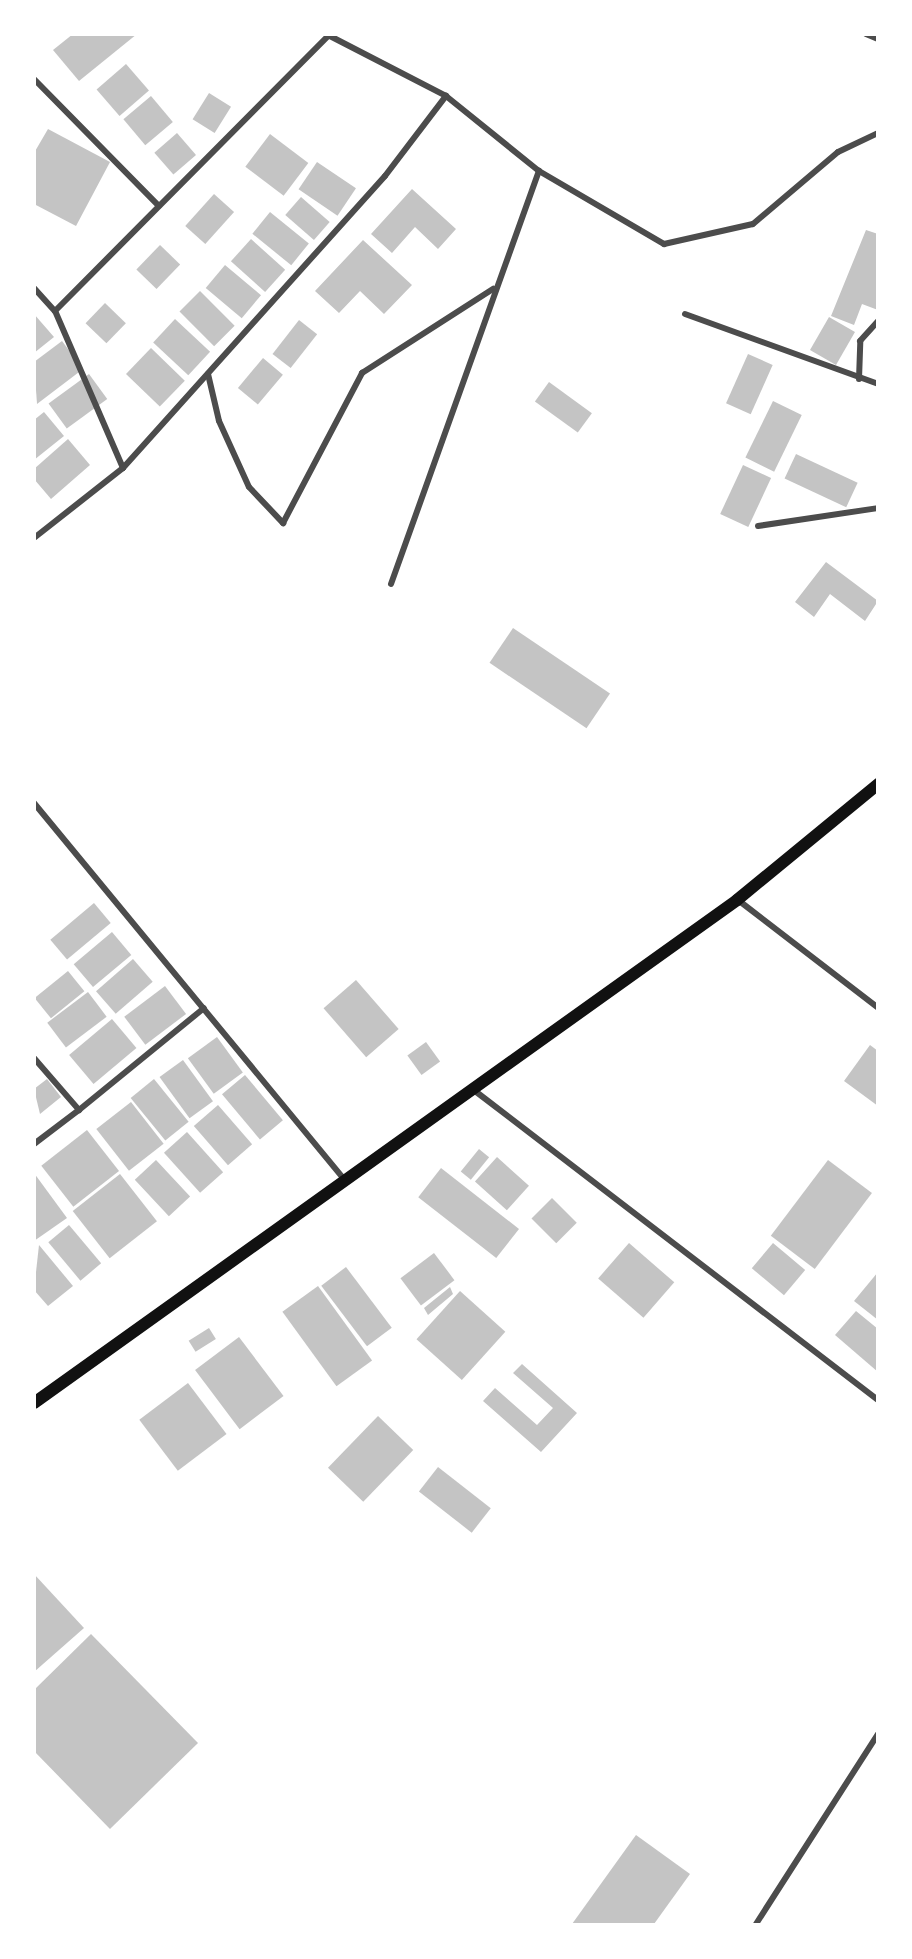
<!DOCTYPE html>
<html>
<head>
<meta charset="utf-8">
<style>
	body { margin:0 }
	#map { position:relative; width:912px; height:1959px; overflow:hidden; background:#fff; font-family:Montserrat,sans-serif }
	div>[style] { position:absolute }
	.building>* { inset:0; background:#c4c4c4; transform-origin:0 0 }
	.minor>* { height:6px; margin:-3px; padding:0 3px; transform-origin:3px; border-radius:3px; background:#4c4c4c }
	.secondary>* { height:12px; margin:-6px; padding:0 6px; transform-origin:6px; border-radius:6px; background:#111 }
	span { translate:-50% -50%; white-space:nowrap; text-align:center; line-height:1.15; -webkit-text-stroke:4.5px #fff; paint-order:stroke }
	.frame { position:absolute; inset:0; border:36px solid #fff; pointer-events:none }
</style>
</head>
<body>
<div id="map">
	<div class="building">
		<div style="clip-path:polygon(73px 34px,137px 34px,79px 81px,53px 50px)"></div>
		<div style="left:126px;top:64px;width:35px;height:39px;rotate:49deg"></div>
		<div style="left:209px;top:93px;width:26px;height:31px;rotate:32deg"></div>
		<div style="left:151px;top:96px;width:34px;height:36px;rotate:50deg"></div>
		<div style="clip-path:polygon(48px 129px,110px 162px,76px 226px,34px 204px,34px 153px)"></div>
		<div style="left:177px;top:133px;width:29px;height:30px;rotate:49deg"></div>
		<div style="left:270px;top:134px;width:48px;height:41px;rotate:37deg"></div>
		<div style="left:317px;top:162px;width:47px;height:33px;rotate:34deg"></div>
		<div style="clip-path:polygon(412px 189px,456px 229px,438px 249px,415px 227px,392px 253px,371px 234px)"></div>
		<div style="left:214px;top:194px;width:27px;height:43px;rotate:42deg"></div>
		<div style="left:301px;top:197px;width:38px;height:24px;rotate:41deg"></div>
		<div style="left:270px;top:212px;width:50px;height:28px;rotate:39deg"></div>
		<div style="clip-path:polygon(866px 230px,878px 234px,878px 310px,862px 304px,854px 325px,831px 316px)"></div>
		<div style="left:251px;top:239px;width:46px;height:30px;rotate:42deg"></div>
		<div style="clip-path:polygon(363px 240px,412px 285px,384px 314px,360px 291px,339px 313px,315px 291px)"></div>
		<div style="left:160px;top:245px;width:28px;height:34px;rotate:44deg"></div>
		<div style="left:225px;top:265px;width:47px;height:30px;rotate:40deg"></div>
		<div style="left:200px;top:291px;width:49px;height:29px;rotate:45deg"></div>
		<div style="left:105px;top:303px;width:29px;height:28px;rotate:44deg"></div>
		<div style="clip-path:polygon(34px 314px,54px 337px,34px 353px)"></div>
		<div style="left:829px;top:317px;width:30px;height:38px;rotate:30deg"></div>
		<div style="left:175px;top:319px;width:48px;height:32px;rotate:43deg"></div>
		<div style="left:299px;top:320px;width:23px;height:43px;rotate:38deg"></div>
		<div style="clip-path:polygon(62px 341px,83px 369px,37px 404px,34px 362px)"></div>
		<div style="left:151px;top:348px;width:47px;height:36px;rotate:44deg"></div>
		<div style="left:748px;top:354px;width:27px;height:54px;rotate:24deg"></div>
		<div style="left:263px;top:358px;width:26px;height:39px;rotate:40deg"></div>
		<div style="left:89px;top:374px;width:31px;height:50px;rotate:54deg"></div>
		<div style="left:549px;top:382px;width:53px;height:24px;rotate:36deg"></div>
		<div style="left:773px;top:401px;width:32px;height:63px;rotate:26deg"></div>
		<div style="clip-path:polygon(44px 412px,64px 436px,34px 460px,34px 420px)"></div>
		<div style="clip-path:polygon(68px 439px,90px 465px,51px 499px,34px 479px,34px 469px)"></div>
		<div style="left:796px;top:454px;width:68px;height:27px;rotate:25deg"></div>
		<div style="left:743px;top:465px;width:31px;height:54px;rotate:25deg"></div>
		<div style="clip-path:polygon(826px 562px,878px 601px,865px 621px,830px 594px,814px 617px,795px 602px)"></div>
		<div style="left:513px;top:628px;width:117px;height:42px;rotate:34deg"></div>
		<div style="left:94px;top:903px;width:26px;height:57px;rotate:50deg"></div>
		<div style="left:112px;top:932px;width:30px;height:50px;rotate:50deg"></div>
		<div style="left:133px;top:959px;width:30px;height:49px;rotate:49deg"></div>
		<div style="left:68px;top:971px;width:26px;height:43px;rotate:51deg"></div>
		<div style="left:356px;top:980px;width:65px;height:43px;rotate:49deg"></div>
		<div style="left:165px;top:986px;width:35px;height:51px;rotate:53deg"></div>
		<div style="left:88px;top:992px;width:31px;height:51px;rotate:53deg"></div>
		<div style="left:112px;top:1019px;width:38px;height:56px;rotate:50deg"></div>
		<div style="left:217px;top:1037px;width:44px;height:36px;rotate:54deg"></div>
		<div style="left:426px;top:1042px;width:24px;height:23px;rotate:54deg"></div>
		<div style="clip-path:polygon(870px 1045px,878px 1051px,878px 1106px,844px 1081px)"></div>
		<div style="left:183px;top:1060px;width:51px;height:29px;rotate:54deg"></div>
		<div style="left:245px;top:1075px;width:59px;height:30px;rotate:50deg"></div>
		<div style="clip-path:polygon(47px 1079px,61px 1097px,40px 1114px,34px 1089px)"></div>
		<div style="left:154px;top:1079px;width:55px;height:30px;rotate:51deg"></div>
		<div style="left:131px;top:1102px;width:53px;height:44px;rotate:52deg"></div>
		<div style="left:218px;top:1105px;width:52px;height:32px;rotate:49deg"></div>
		<div style="left:87px;top:1130px;width:52px;height:58px;rotate:52deg"></div>
		<div style="left:187px;top:1132px;width:54px;height:31px;rotate:48deg"></div>
		<div style="left:479px;top:1149px;width:13px;height:29px;rotate:39deg"></div>
		<div style="left:497px;top:1157px;width:43px;height:33px;rotate:42deg"></div>
		<div style="left:156px;top:1160px;width:50px;height:29px;rotate:47deg"></div>
		<div style="left:828px;top:1160px;width:55px;height:95px;rotate:37deg"></div>
		<div style="left:441px;top:1168px;width:99px;height:37px;rotate:38deg"></div>
		<div style="clip-path:polygon(34px 1173px,67px 1218px,34px 1241px)"></div>
		<div style="left:120px;top:1174px;width:60px;height:60px;rotate:52deg"></div>
		<div style="left:552px;top:1198px;width:35px;height:29px;rotate:45deg"></div>
		<div style="left:69px;top:1225px;width:50px;height:27px;rotate:50deg"></div>
		<div style="left:629px;top:1243px;width:60px;height:47px;rotate:41deg"></div>
		<div style="left:773px;top:1243px;width:42px;height:33px;rotate:40deg"></div>
		<div style="clip-path:polygon(39px 1245px,73px 1286px,48px 1306px,34px 1290px)"></div>
		<div style="left:434px;top:1253px;width:34px;height:42px;rotate:53deg"></div>
		<div style="left:346px;top:1267px;width:76px;height:31px;rotate:53deg"></div>
		<div style="clip-path:polygon(878px 1272px,878px 1320px,854px 1301px)"></div>
		<div style="left:318px;top:1286px;width:92px;height:44px;rotate:54deg"></div>
		<div style="clip-path:polygon(450px 1287px,453px 1294px,428px 1315px,424px 1308px)"></div>
		<div style="left:460px;top:1291px;width:61px;height:65px;rotate:42deg"></div>
		<div style="clip-path:polygon(856px 1311px,878px 1329px,878px 1372px,835px 1335px)"></div>
		<div style="left:209px;top:1328px;width:13px;height:24px;rotate:58deg"></div>
		<div style="left:239px;top:1337px;width:74px;height:55px;rotate:53deg"></div>
		<div style="clip-path:polygon(522px 1364px,577px 1413px,541px 1452px,483px 1401px,495px 1388px,537px 1425px,553px 1408px,513px 1373px)"></div>
		<div style="left:188px;top:1383px;width:64px;height:61px;rotate:53deg"></div>
		<div style="left:378px;top:1416px;width:49px;height:72px;rotate:44deg"></div>
		<div style="left:438px;top:1467px;width:67px;height:31px;rotate:38deg"></div>
		<div style="clip-path:polygon(34px 1574px,84px 1628px,34px 1672px)"></div>
		<div style="clip-path:polygon(91px 1634px,198px 1743px,110px 1829px,34px 1751px,34px 1690px)"></div>
		<div style="clip-path:polygon(636px 1835px,690px 1874px,654px 1924px,572px 1924px)"></div>
	</div>
	<div class="minor">
		<div style="left:326px;top:34px;width:135px;rotate:27.3deg"></div>
		<div style="left:446px;top:96px;width:119px;rotate:38.9deg"></div>
		<div style="left:539px;top:171px;width:145px;rotate:30.3deg"></div>
		<div style="left:664px;top:244px;width:91px;rotate:-12.7deg"></div>
		<div style="left:753px;top:224px;width:111px;rotate:-40.3deg"></div>
		<div style="left:838px;top:152px;width:44px;rotate:-25.4deg"></div>
		<div style="left:866px;top:34px;width:13px;rotate:23deg"></div>
		<div style="left:34px;top:79px;width:178px;rotate:45.5deg"></div>
		<div style="left:34px;top:288px;width:31px;rotate:48deg"></div>
		<div style="left:685px;top:314px;width:205px;rotate:19.9deg"></div>
		<div style="left:208px;top:374px;width:48px;rotate:76.8deg"></div>
		<div style="left:219px;top:421px;width:72px;rotate:65.6deg"></div>
		<div style="left:249px;top:487px;width:50px;rotate:46.6deg"></div>
		<div style="left:283px;top:523px;width:170px;rotate:-62.2deg"></div>
		<div style="left:362px;top:373px;width:156px;rotate:-32.7deg"></div>
		<div style="left:859px;top:379px;width:38px;rotate:-88deg"></div>
		<div style="left:860px;top:341px;width:27px;rotate:-48deg"></div>
		<div style="left:123px;top:468px;width:171px;rotate:-113.4deg"></div>
		<div style="left:55px;top:311px;width:387px;rotate:-45.2deg"></div>
		<div style="left:758px;top:526px;width:121px;rotate:-8.5deg"></div>
		<div style="left:34px;top:538px;width:113px;rotate:-38.2deg"></div>
		<div style="left:123px;top:468px;width:392px;rotate:-48.1deg"></div>
		<div style="left:385px;top:176px;width:101px;rotate:-52.7deg"></div>
		<div style="left:391px;top:584px;width:439px;rotate:-70.3deg"></div>
		<div style="left:34px;top:803px;width:489px;rotate:50.5deg"></div>
		<div style="left:738px;top:900px;width:177px;rotate:37.6deg"></div>
		<div style="left:34px;top:1058px;width:69px;rotate:49.1deg"></div>
		<div style="left:79px;top:1110px;width:161px;rotate:-39.2deg"></div>
		<div style="left:475px;top:1091px;width:508px;rotate:37.48deg"></div>
		<div style="left:34px;top:1144px;width:56px;rotate:-37.1deg"></div>
		<div style="left:756px;top:1924px;width:226px;rotate:-57.3deg"></div>
	</div>
	<div class="secondary">
		<div style="left:34px;top:1403px;width:864px;rotate:-35.58deg"></div>
		<div style="left:737px;top:900px;width:183px;rotate:-39.4deg"></div>
	</div>
	<div class="frame"></div>
</div>
</body>
</html>
